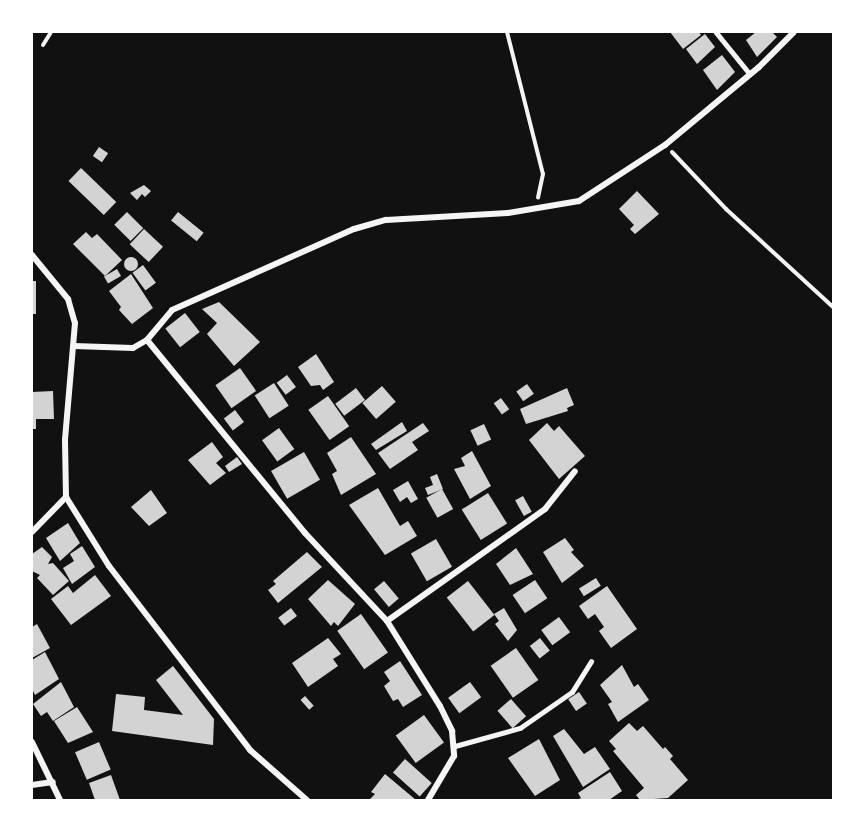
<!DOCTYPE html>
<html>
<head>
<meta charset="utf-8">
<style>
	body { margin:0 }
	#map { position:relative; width:865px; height:832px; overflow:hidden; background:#111; font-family:Barlow,sans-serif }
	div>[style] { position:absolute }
	.building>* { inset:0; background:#d3d3d3; transform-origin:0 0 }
	.round { border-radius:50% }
	.path>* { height:4px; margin:-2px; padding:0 2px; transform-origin:2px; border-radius:2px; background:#f5f5f5 }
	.service>* { height:4.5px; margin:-2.25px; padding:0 2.25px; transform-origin:2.25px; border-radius:2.25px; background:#f5f5f5 }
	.minor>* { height:6px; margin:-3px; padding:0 3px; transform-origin:3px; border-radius:3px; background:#f5f5f5 }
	span { translate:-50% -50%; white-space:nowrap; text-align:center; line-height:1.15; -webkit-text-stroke:4.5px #fff; paint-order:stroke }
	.frame { position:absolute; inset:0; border:33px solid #fff; pointer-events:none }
</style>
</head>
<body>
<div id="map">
	<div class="building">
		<div style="clip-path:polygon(670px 32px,699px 32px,701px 35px,683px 49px)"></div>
		<div style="clip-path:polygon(756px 32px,772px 32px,777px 37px,757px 57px,746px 40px)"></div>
		<div style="clip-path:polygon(705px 34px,715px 47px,697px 64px,686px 49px)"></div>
		<div style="clip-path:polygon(722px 55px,735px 72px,717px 90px,703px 70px)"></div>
		<div style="left:99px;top:147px;width:11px;height:11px;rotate:34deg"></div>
		<div style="left:81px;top:168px;width:49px;height:18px;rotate:44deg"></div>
		<div style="clip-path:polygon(144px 185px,151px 191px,145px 197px,142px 194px,137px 200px,130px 193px)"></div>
		<div style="clip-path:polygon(637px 191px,659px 214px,635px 234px,630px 229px,634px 225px,619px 209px)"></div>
		<div style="left:127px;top:212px;width:23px;height:18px;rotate:45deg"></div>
		<div style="left:178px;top:212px;width:33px;height:11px;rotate:39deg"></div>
		<div style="left:144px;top:229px;width:26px;height:21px;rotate:43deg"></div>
		<div style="clip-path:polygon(86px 232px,92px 238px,97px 234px,122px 260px,105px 276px,73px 244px)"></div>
		<div class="round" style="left:124px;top:257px;width:14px;height:14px"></div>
		<div style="left:143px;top:265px;width:22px;height:13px;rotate:54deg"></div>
		<div style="left:117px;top:269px;width:8px;height:15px;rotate:60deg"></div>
		<div style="clip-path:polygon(131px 274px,153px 308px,132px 324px,119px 310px,121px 307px,109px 291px)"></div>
		<div style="left:32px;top:281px;width:4px;height:33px"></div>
		<div style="clip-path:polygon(219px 302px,260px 342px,234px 366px,207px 334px,217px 323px,202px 309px)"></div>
		<div style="left:185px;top:313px;width:24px;height:25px;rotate:52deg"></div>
		<div style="clip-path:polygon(316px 354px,334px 382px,323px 390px,320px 385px,311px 386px,298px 367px)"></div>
		<div style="left:240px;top:368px;width:28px;height:30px;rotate:55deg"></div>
		<div style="left:287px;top:375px;width:15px;height:13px;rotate:53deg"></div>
		<div style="left:274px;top:383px;width:27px;height:23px;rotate:57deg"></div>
		<div style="left:527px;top:384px;width:12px;height:13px;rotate:55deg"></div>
		<div style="left:382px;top:386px;width:21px;height:26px;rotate:49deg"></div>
		<div style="left:356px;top:388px;width:15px;height:26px;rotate:53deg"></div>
		<div style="clip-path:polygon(567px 388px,574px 405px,567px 408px,568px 411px,526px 424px,520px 409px)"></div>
		<div style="clip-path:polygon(53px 391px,54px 419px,36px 419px,36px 429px,32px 429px,32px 392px)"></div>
		<div style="left:328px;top:396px;width:37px;height:24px;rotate:55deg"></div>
		<div style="left:501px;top:398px;width:14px;height:9px;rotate:54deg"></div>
		<div style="left:235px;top:410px;width:15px;height:14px;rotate:53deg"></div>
		<div style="clip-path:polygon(402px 422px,407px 431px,376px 450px,371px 444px)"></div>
		<div style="clip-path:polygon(423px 423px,429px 431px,412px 442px,418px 450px,390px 469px,378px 453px)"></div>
		<div style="clip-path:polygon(547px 423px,554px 431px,559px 426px,585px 456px,559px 479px,529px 440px)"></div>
		<div style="left:484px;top:424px;width:17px;height:15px;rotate:65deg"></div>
		<div style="left:279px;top:428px;width:26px;height:21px;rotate:54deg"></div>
		<div style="clip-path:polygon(351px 437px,376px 474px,341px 495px,332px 474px,337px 471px,327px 453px)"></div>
		<div style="clip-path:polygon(212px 442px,223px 457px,216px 463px,226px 473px,210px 485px,188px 460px)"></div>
		<div style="clip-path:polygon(472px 451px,491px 486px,470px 499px,454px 469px,465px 466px,461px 458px)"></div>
		<div style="left:304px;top:452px;width:32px;height:38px;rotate:60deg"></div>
		<div style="clip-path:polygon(237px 457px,242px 464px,229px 472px,225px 466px)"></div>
		<div style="clip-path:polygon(437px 474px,443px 489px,428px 495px,425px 488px,433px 485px,430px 477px)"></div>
		<div style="clip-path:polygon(408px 481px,418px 499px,411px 503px,407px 497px,400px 502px,393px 490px)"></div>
		<div style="clip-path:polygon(378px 488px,400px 526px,408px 521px,417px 536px,385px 555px,349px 505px)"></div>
		<div style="left:442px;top:489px;width:23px;height:18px;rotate:61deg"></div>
		<div style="clip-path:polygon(151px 490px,167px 513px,149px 526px,131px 507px)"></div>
		<div style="left:488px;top:493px;width:36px;height:31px;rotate:58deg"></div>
		<div style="left:523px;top:496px;width:18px;height:9px;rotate:61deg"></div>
		<div style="clip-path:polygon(68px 523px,80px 543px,60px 561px,46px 538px)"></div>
		<div style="clip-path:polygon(565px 538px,574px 550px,571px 552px,584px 566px,562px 583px,543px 552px)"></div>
		<div style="left:436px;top:539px;width:32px;height:29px;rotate:60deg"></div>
		<div style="clip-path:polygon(82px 546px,95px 567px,72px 584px,63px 568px,74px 561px,70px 554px)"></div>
		<div style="clip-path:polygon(42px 547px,52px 557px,48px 564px,53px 563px,69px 581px,53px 595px,37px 578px,40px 575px,32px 571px,32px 554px)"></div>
		<div style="clip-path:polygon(516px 548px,533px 574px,510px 585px,496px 564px)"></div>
		<div style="clip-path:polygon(307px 552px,322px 567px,278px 603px,268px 590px,276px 584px,273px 581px)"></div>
		<div style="clip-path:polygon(95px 575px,111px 596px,71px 625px,51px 599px,68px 586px,73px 593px)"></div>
		<div style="left:596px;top:578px;width:9px;height:20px;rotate:58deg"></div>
		<div style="clip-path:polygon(328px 580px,355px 604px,338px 626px,334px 622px,331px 626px,308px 599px)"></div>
		<div style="left:535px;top:580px;width:22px;height:27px;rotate:56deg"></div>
		<div style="left:384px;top:581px;width:23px;height:13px;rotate:50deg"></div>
		<div style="left:468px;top:581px;width:43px;height:27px;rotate:52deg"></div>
		<div style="clip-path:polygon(607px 586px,637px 629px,611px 648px,599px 631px,604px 627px,595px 614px,588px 619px,579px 606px)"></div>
		<div style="left:291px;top:608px;width:10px;height:16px;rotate:53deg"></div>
		<div style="clip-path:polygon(504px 608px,517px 630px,508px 641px,495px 624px,499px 621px,494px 614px)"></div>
		<div style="left:361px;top:614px;width:47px;height:29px;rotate:55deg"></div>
		<div style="left:559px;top:617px;width:19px;height:22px;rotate:54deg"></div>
		<div style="clip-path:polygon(37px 624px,50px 648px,32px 658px,32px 627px)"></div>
		<div style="clip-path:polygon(328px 638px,341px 654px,333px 659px,338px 666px,308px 687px,292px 663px)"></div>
		<div style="left:540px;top:638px;width:16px;height:13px;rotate:52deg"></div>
		<div style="left:516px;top:648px;width:39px;height:31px;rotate:55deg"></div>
		<div style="clip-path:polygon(45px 652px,59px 679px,35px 695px,32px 689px,32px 660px)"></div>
		<div style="clip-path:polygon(400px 661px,422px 695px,403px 707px,398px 699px,393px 701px,384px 686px,390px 681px,384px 672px)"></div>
		<div style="clip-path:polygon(622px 665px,634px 687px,638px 684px,649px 700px,618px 722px,608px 704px,612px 702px,600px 685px)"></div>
		<div style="clip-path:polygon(173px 666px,214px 719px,213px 745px,112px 731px,116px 694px,145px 697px,144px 710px,183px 715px,156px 680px)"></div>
		<div style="clip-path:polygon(61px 682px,74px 707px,53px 721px,47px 712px,41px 716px,33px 704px)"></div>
		<div style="left:470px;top:682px;width:19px;height:27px;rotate:54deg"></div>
		<div style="left:579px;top:692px;width:14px;height:13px;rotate:56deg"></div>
		<div style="left:305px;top:696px;width:13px;height:6px;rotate:48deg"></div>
		<div style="left:511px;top:699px;width:23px;height:18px;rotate:49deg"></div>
		<div style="clip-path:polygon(77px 707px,93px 732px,68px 743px,54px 721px)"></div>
		<div style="left:424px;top:715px;width:34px;height:35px;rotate:54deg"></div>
		<div style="clip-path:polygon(629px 723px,637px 731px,643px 726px,663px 749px,665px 747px,673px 756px,670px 759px,688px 780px,668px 798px,640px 800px,636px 795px,644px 788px,613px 751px,616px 749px,609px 741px)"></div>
		<div style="clip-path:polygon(564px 729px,584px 754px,595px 747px,610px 769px,583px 787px,553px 736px)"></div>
		<div style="clip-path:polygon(539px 739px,560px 780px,535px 796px,508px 758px)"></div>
		<div style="left:99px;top:742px;width:30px;height:26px;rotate:67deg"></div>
		<div style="left:405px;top:759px;width:36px;height:18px;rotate:42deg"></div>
		<div style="clip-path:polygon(610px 772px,622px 791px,609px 800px,577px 800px,581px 798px,578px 793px)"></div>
		<div style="clip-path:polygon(385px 774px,416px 800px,369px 800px,375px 794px,371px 792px)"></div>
		<div style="clip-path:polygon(111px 775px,120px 800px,95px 800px,89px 783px)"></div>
	</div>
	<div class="path">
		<div style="left:507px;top:32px;width:146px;rotate:75.8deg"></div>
		<div style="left:543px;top:174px;width:24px;rotate:102deg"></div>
		<div style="left:43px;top:45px;width:15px;rotate:-58deg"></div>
		<div style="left:672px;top:152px;width:79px;rotate:46.5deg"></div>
		<div style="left:726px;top:209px;width:147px;rotate:42.5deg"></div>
	</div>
	<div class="service">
		<div style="left:716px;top:32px;width:54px;rotate:51deg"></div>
		<div style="left:455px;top:746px;width:67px;rotate:-15.5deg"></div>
		<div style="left:520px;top:728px;width:63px;rotate:-34.7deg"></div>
		<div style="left:572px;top:692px;width:36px;rotate:-58deg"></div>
	</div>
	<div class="minor">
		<div style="left:32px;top:255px;width:57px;rotate:50.7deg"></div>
		<div style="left:68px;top:299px;width:25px;rotate:74deg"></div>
		<div style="left:75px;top:323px;width:117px;rotate:94.9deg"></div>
		<div style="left:65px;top:440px;width:57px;rotate:89deg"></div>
		<div style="left:66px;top:497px;width:81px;rotate:58.1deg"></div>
		<div style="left:109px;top:566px;width:232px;rotate:52.5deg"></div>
		<div style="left:250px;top:750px;width:76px;rotate:41.3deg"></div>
		<div style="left:147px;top:340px;width:249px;rotate:50.7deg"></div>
		<div style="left:305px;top:533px;width:120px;rotate:47deg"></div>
		<div style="left:387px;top:621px;width:100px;rotate:58.1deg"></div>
		<div style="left:440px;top:706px;width:28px;rotate:64deg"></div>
		<div style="left:452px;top:731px;width:25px;rotate:85deg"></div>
		<div style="left:454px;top:756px;width:51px;rotate:120.6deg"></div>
		<div style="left:74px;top:346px;width:59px;rotate:1.9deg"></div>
		<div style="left:133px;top:348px;width:16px;rotate:-30deg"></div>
		<div style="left:147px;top:340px;width:39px;rotate:-50deg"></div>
		<div style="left:172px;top:310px;width:199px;rotate:-24deg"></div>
		<div style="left:354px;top:229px;width:33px;rotate:-16deg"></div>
		<div style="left:386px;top:220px;width:122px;rotate:-3.3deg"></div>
		<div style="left:508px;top:213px;width:72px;rotate:-9.6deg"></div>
		<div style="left:579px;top:201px;width:103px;rotate:-33.1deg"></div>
		<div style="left:665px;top:145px;width:122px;rotate:-39.7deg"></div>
		<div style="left:759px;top:67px;width:49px;rotate:-45deg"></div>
		<div style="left:32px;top:532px;width:49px;rotate:-45.8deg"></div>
		<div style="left:387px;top:621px;width:194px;rotate:-35.3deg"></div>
		<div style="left:545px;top:509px;width:48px;rotate:-51.7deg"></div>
		<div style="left:32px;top:742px;width:64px;rotate:64.2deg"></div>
		<div style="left:32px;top:785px;width:21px;rotate:-8deg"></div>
	</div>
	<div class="frame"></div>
</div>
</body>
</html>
